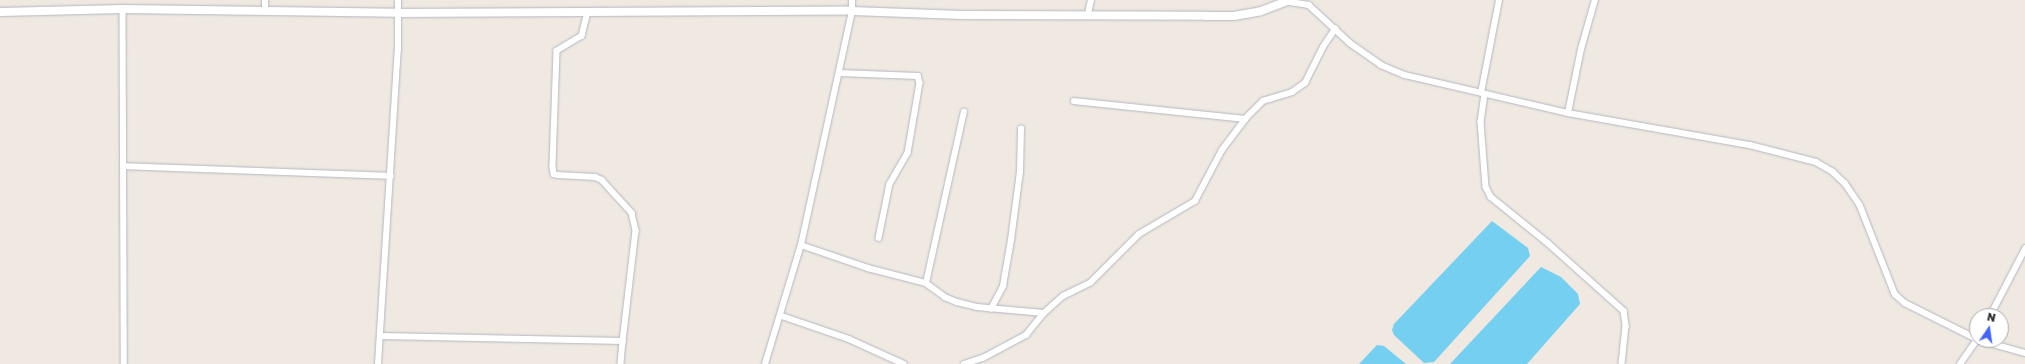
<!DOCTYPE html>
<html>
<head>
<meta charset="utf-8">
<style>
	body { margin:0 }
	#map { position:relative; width:2025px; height:364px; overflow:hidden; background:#efe9e1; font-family:"Golos Text",sans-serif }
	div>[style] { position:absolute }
	.water>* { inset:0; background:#75cff0 }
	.roads { filter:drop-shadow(0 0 1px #b4b7c1) drop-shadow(0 0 1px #b4b7c1) }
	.street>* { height:5.5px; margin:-2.75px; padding:0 2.75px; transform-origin:2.75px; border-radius:2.75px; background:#fff }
	.secondary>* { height:8px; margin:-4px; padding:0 4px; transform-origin:4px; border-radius:4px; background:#fff }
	span { translate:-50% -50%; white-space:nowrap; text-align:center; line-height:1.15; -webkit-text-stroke:3px #fff; paint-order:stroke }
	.north { position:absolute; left:1969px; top:308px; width:40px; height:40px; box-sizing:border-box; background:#fff; border:1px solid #ababab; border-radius:50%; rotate:13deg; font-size:11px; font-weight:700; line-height:16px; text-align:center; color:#2e2e2e }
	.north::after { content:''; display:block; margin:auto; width:14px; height:18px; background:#4264fb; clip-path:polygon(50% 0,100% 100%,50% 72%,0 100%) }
</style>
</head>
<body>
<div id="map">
	<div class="water">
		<div style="clip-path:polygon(1492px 221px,1528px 248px,1530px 256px,1434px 362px,1424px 363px,1394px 335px,1392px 330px,1394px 324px)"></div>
		<div style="clip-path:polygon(1541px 267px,1561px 277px,1578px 294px,1580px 304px,1527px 364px,1450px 364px)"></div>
		<div style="clip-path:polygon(1377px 345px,1384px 346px,1406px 364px,1359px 364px)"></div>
	</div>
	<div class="roads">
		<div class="street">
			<div style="left:1290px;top:2px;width:19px;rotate:9deg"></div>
			<div style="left:1309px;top:5px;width:56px;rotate:42.8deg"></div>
			<div style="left:1350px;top:43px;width:38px;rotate:35deg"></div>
			<div style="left:1381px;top:65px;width:26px;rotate:23deg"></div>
			<div style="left:1405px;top:75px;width:167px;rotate:13.1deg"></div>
			<div style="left:1568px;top:113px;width:185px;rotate:10deg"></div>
			<div style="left:1750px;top:145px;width:68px;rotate:14.4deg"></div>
			<div style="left:1816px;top:162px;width:20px;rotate:30deg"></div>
			<div style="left:1833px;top:172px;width:16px;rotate:43deg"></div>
			<div style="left:1845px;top:183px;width:27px;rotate:56deg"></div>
			<div style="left:1860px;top:205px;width:96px;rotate:68.5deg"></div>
			<div style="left:1895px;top:294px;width:13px;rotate:42deg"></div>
			<div style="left:1905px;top:303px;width:80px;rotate:26.6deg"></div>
			<div style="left:123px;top:9px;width:355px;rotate:89.8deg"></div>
			<div style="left:265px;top:10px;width:10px;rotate:-90deg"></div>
			<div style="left:588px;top:12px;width:25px;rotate:104deg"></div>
			<div style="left:582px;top:36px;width:29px;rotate:149deg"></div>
			<div style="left:557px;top:51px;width:116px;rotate:92deg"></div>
			<div style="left:553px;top:167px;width:7px;rotate:82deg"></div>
			<div style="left:554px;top:174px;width:4px;rotate:14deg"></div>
			<div style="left:558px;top:175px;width:37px;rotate:3deg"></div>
			<div style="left:595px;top:177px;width:8px;rotate:23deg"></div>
			<div style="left:602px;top:180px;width:45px;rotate:47.7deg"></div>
			<div style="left:632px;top:213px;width:18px;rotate:77deg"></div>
			<div style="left:636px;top:231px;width:111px;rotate:96.7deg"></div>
			<div style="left:1088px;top:14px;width:14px;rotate:-78deg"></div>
			<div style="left:839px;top:73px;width:79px;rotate:2.2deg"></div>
			<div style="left:918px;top:76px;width:7px;rotate:74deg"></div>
			<div style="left:920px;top:83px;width:71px;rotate:99.7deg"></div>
			<div style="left:908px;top:153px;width:36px;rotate:120deg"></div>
			<div style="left:890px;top:184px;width:55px;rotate:101.5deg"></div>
			<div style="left:1481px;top:93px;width:95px;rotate:-79deg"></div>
			<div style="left:1485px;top:94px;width:28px;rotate:98deg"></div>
			<div style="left:1481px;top:122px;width:65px;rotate:85.6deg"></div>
			<div style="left:1486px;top:187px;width:11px;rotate:63deg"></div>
			<div style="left:1491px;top:197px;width:73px;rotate:38.9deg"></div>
			<div style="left:1548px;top:243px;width:102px;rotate:41.8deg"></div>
			<div style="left:1624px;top:311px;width:15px;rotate:82deg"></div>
			<div style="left:1626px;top:326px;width:38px;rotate:96deg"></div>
			<div style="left:1074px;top:101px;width:172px;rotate:6deg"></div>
			<div style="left:1568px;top:113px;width:65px;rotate:-78.5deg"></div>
			<div style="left:1581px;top:49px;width:51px;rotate:-74.1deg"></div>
			<div style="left:123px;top:166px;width:268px;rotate:2.1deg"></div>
			<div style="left:801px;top:245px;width:71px;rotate:18.9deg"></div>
			<div style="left:868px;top:268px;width:60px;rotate:14.5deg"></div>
			<div style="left:926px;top:283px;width:24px;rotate:36deg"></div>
			<div style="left:945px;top:297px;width:13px;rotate:23deg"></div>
			<div style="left:957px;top:302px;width:21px;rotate:14deg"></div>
			<div style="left:977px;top:307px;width:67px;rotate:5.1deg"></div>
			<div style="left:926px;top:283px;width:175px;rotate:-77.5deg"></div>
			<div style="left:991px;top:309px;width:26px;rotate:-62deg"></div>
			<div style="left:1003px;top:286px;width:47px;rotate:-80.1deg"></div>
			<div style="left:1011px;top:240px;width:69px;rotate:-82.5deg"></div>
			<div style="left:1020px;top:172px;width:43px;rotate:-88.7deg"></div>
			<div style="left:782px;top:316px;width:71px;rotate:18.9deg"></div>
			<div style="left:849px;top:339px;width:60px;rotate:24.4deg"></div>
			<div style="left:1990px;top:316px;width:76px;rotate:-62.4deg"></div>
			<div style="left:381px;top:336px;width:242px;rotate:1.2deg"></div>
			<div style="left:623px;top:341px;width:23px;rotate:95deg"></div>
			<div style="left:1979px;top:340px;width:48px;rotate:15.8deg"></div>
			<div style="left:378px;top:364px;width:315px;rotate:-86.4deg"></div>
			<div style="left:398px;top:50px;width:50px;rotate:-90deg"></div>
			<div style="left:765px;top:364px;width:124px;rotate:-73.2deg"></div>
			<div style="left:801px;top:245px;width:239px;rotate:-77.7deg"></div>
			<div style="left:852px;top:11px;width:11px;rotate:-90deg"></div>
			<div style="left:964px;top:364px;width:20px;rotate:-18deg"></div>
			<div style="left:983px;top:358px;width:49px;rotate:-28.1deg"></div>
			<div style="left:1026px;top:335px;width:28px;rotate:-51deg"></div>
			<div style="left:1044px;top:313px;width:25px;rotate:-42deg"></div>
			<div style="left:1063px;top:296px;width:30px;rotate:-26deg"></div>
			<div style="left:1090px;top:283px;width:69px;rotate:-45deg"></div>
			<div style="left:1139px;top:234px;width:65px;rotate:-30.5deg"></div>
			<div style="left:1195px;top:201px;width:58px;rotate:-62.1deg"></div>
			<div style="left:1222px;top:150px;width:39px;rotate:-53deg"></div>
			<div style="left:1245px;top:119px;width:25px;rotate:-45deg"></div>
			<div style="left:1263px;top:101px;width:30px;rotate:-17deg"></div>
			<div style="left:1292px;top:92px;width:16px;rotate:-35deg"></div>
			<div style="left:1305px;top:83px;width:40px;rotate:-63.4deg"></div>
			<div style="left:1323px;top:47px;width:22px;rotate:-56deg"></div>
			<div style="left:1960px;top:364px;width:29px;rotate:-55deg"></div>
		</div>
		<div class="secondary">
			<div style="left:0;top:12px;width:123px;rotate:-1.4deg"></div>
			<div style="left:123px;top:9px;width:274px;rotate:0.8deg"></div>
			<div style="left:397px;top:13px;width:455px;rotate:-0.3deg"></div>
			<div style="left:852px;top:11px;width:110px;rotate:2.1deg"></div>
			<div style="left:962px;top:15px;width:245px;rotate:0.2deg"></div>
			<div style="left:1207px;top:16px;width:27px"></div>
			<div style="left:1234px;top:16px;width:27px;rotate:-10deg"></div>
			<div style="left:1261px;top:11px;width:31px;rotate:-21deg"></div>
		</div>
	</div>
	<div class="north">N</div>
</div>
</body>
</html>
